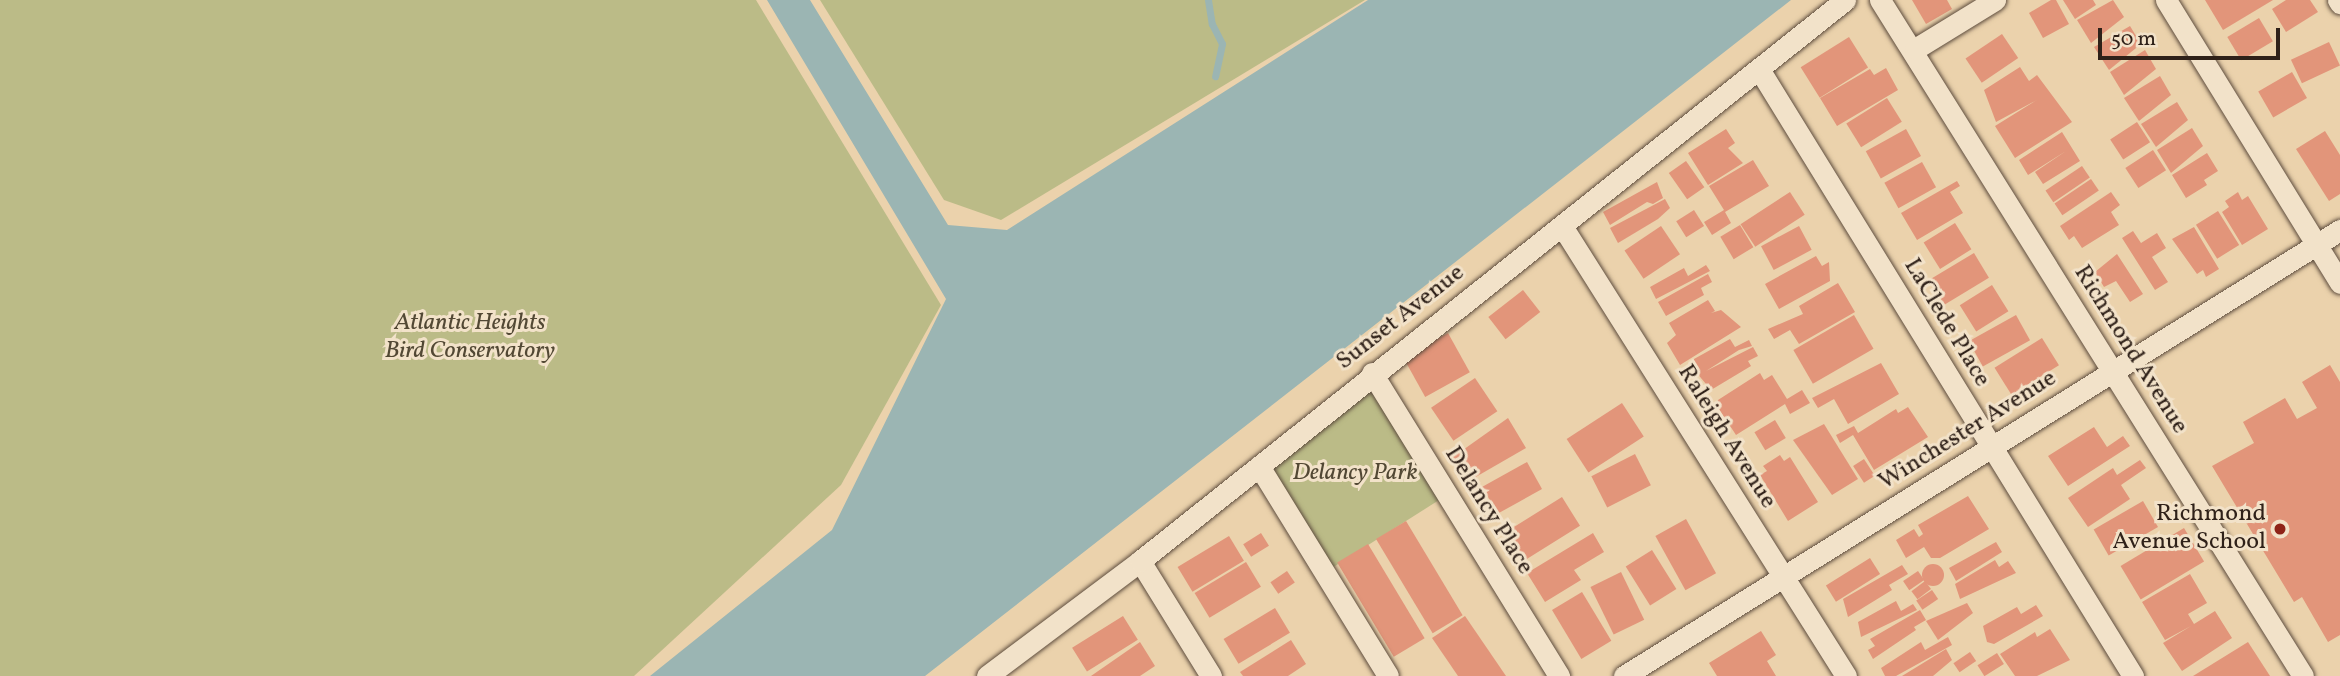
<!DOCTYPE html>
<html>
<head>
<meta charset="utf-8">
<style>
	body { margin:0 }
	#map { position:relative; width:2340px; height:676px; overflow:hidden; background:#ebd2ac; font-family:Vollkorn,serif }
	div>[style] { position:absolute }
	.green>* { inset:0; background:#bbbb87 }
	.water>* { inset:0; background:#9bb5b3 }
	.stream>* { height:7px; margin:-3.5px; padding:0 3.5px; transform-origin:3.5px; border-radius:3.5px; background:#9bb5b3 }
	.building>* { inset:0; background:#e2957a; transform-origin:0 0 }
	.round { border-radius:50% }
	.roads { filter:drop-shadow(0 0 2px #5e4d3e) drop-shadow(0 0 2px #5e4d3e) }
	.minor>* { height:21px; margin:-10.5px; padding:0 10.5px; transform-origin:10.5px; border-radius:10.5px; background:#f2e2c9 }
	.dots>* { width:19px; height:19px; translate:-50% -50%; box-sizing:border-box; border:4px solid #f2e2c9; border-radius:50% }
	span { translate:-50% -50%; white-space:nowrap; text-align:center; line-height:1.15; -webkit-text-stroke:6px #f2e2c9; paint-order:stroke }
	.street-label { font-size:24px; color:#2f2119 }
	.park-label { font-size:24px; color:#524834; font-style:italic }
	.poi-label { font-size:24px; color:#2f2119 }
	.right { translate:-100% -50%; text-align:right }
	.scale { position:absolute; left:2098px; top:28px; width:182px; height:32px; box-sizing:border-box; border:4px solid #2f2119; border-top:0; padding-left:9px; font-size:21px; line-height:24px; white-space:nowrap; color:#2f2119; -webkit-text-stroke:5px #f2e2c9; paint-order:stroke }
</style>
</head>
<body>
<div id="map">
	<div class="green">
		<div style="clip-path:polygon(0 0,756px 0,941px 305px,841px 485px,634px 676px,0 676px)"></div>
		<div style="clip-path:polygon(820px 0,1365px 0,1001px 220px,944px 200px)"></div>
		<div style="clip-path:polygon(1372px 373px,1447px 495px,1324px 573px,1259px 466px)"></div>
	</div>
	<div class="water">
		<div style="clip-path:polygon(767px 0,810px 0,948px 225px,1007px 230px,1368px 0,1791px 0,925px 676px,650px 676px,832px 530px,946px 299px)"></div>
	</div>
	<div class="stream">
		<div style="left:1208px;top:0;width:24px;rotate:81deg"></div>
		<div style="left:1212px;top:24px;width:22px;rotate:63deg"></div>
		<div style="left:1222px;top:44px;width:33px;rotate:102deg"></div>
	</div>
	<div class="building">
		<div style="clip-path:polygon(1912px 0,1947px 0,1952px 9px,1926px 24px)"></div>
		<div style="clip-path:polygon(2051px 0,2056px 0,2069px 24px,2043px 38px,2029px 13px)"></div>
		<div style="clip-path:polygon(2063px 0,2093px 0,2096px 5px,2075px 19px)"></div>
		<div style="clip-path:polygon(2113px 0,2124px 17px,2091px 43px,2077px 20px)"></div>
		<div style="clip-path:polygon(2205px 0,2273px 0,2223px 30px)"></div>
		<div style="clip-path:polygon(2286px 0,2310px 0,2318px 12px,2286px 32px,2272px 9px)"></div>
		<div style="left:2259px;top:18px;width:27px;height:37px;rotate:59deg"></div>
		<div style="clip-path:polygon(2130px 26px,2141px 44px,2109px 70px,2094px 47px)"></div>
		<div style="left:2002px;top:34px;width:29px;height:44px;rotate:56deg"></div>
		<div style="left:1849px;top:37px;width:36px;height:57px;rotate:58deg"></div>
		<div style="left:2329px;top:42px;width:26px;height:42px;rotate:65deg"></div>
		<div style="clip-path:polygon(2145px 50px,2156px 69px,2124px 95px,2110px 72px)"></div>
		<div style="clip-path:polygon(2020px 67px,2029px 81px,2037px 75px,2072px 122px,2015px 158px,1995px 126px,2037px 100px,1996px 122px,1984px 90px)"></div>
		<div style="clip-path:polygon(1886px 68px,1898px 90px,1837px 126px,1820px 98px,1870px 69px,1874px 75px)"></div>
		<div style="left:2292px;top:72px;width:30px;height:39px;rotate:60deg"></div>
		<div style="clip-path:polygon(2160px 76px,2171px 95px,2139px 121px,2124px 98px)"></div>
		<div style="left:1887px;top:98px;width:28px;height:48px;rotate:58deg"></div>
		<div style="clip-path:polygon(2177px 102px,2188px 120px,2156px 147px,2141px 124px)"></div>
		<div style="left:2137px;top:122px;width:24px;height:32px;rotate:57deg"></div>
		<div style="clip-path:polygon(2192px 128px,2203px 146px,2171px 173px,2157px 150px)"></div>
		<div style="clip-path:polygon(1726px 129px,1735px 143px,1728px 148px,1743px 163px,1708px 185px,1688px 153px)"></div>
		<div style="left:1906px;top:129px;width:31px;height:46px;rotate:61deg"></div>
		<div style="clip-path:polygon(2325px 131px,2340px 155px,2340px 194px,2329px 201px,2296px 149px)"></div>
		<div style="clip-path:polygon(2062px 132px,2080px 161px,2043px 184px,2035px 172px,2066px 151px,2028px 175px,2019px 160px)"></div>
		<div style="left:2153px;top:150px;width:24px;height:33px;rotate:57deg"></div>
		<div style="clip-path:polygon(2207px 153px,2218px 171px,2204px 180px,2207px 185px,2186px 198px,2172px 175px)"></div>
		<div style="clip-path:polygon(1753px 160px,1769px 186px,1725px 212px,1731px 223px,1712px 235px,1704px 222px,1724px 210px,1709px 186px)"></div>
		<div style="left:1686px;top:161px;width:32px;height:21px;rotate:55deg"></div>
		<div style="left:1922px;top:162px;width:29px;height:43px;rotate:61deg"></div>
		<div style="left:2082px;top:166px;width:14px;height:44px;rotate:56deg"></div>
		<div style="left:2091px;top:179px;width:14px;height:44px;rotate:56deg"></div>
		<div style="clip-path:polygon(1957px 181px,1960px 186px,1950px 192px,1963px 213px,1917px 240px,1901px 213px)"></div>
		<div style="clip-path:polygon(1657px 182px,1663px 198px,1653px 204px,1647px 202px,1610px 225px,1603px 212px)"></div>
		<div style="left:1790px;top:192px;width:27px;height:59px;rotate:57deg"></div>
		<div style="clip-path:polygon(2111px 192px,2120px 205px,2111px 212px,2119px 225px,2082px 248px,2074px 236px,2069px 240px,2060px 226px)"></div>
		<div style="clip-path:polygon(2238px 192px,2242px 200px,2248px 196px,2268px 229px,2242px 245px,2222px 212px,2229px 207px,2225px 201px)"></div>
		<div style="clip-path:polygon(1665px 199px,1670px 208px,1658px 219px,1618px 243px,1610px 228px)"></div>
		<div style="left:1694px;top:210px;width:19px;height:21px;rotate:58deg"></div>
		<div style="left:2218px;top:211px;width:40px;height:26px;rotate:58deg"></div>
		<div style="left:1955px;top:223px;width:31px;height:37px;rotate:58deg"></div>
		<div style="left:1740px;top:225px;width:26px;height:23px;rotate:59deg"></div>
		<div style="left:1661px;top:226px;width:34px;height:44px;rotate:56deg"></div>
		<div style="left:1799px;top:226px;width:27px;height:43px;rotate:62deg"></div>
		<div style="clip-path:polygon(2194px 227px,2219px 269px,2206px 277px,2203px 270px,2197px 274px,2172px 239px)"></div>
		<div style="clip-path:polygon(2133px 231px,2141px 243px,2157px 233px,2166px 248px,2152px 257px,2168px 282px,2155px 290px,2122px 238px)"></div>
		<div style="left:1974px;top:253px;width:29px;height:52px;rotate:59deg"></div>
		<div style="clip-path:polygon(2117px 254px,2143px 294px,2130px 302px,2116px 281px,2104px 287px,2095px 272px)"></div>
		<div style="clip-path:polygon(1816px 256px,1822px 266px,1829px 262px,1830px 281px,1779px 309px,1765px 284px)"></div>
		<div style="clip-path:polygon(1706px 265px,1710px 271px,1656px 299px,1650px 287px,1684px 268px,1688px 276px)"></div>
		<div style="clip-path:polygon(1708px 274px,1712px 282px,1701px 288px,1704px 295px,1666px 316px,1658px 302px)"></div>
		<div style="clip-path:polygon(1838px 283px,1855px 312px,1799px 344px,1790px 330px,1774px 339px,1768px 329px,1803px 314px,1799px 306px)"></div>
		<div style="left:1992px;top:285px;width:31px;height:38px;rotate:58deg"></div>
		<div style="left:1523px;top:290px;width:28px;height:44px;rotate:52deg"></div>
		<div style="clip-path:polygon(1708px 300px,1715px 311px,1711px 313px,1721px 310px,1741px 327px,1680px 365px,1667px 343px,1676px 335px,1669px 323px)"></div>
		<div style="left:1854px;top:315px;width:39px;height:70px;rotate:60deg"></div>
		<div style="left:2016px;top:315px;width:29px;height:54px;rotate:61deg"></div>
		<div style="left:1448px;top:333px;width:45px;height:51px;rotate:61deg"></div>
		<div style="left:2042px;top:338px;width:32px;height:56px;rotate:58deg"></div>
		<div style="clip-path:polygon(1730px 339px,1735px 347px,1749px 340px,1752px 346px,1739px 350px,1706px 371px,1753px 347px,1758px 356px,1748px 361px,1751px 366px,1711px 390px,1691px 366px,1694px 359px)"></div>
		<div style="clip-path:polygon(1881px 363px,1899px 394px,1848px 424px,1834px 399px,1818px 408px,1812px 398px)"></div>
		<div style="clip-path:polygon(2330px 365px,2340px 382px,2340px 635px,2328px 642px,2302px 597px,2294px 602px,2212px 466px,2254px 443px,2243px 422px,2285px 398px,2297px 419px,2317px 408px,2302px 382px)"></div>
		<div style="clip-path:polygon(1760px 373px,1764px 380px,1772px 375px,1787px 399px,1802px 390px,1810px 403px,1790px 414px,1785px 404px,1736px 435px,1717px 406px,1718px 400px)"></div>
		<div style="left:1475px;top:378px;width:40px;height:53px;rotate:56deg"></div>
		<div style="left:1622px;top:403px;width:40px;height:66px;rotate:57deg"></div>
		<div style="clip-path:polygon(1908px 407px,1928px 437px,1874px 470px,1853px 435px,1840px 443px,1836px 435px,1854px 426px,1858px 433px,1896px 409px,1898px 413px)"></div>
		<div style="clip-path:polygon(1508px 418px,1526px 448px,1467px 482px,1453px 457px)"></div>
		<div style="left:1775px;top:420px;width:21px;height:24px;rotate:59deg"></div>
		<div style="clip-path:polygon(1824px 424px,1858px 479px,1832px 495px,1793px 440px)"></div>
		<div style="clip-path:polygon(2094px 427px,2107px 447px,2123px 436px,2130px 446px,2068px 486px,2048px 456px)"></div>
		<div style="left:1635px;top:454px;width:35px;height:49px;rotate:63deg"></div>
		<div style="clip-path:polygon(1780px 455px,1784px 461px,1790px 457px,1818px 502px,1788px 521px,1760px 475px,1767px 471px,1763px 466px)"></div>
		<div style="left:1864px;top:459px;width:20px;height:13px;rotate:57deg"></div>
		<div style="clip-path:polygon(2140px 460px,2146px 468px,2121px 485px,2130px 499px,2088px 527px,2068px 498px,2113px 468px,2117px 475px)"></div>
		<div style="left:1527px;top:462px;width:31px;height:51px;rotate:61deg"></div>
		<div style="clip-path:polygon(1968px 496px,1989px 529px,1940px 558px,1931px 558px,1924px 547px,1906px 558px,1896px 540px,1914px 529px,1919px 537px,1923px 534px,1918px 525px)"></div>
		<div style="left:1562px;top:497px;width:34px;height:68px;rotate:58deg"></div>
		<div style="left:2143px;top:501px;width:30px;height:57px;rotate:60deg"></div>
		<div style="left:1686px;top:519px;width:62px;height:35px;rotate:61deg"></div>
		<div style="left:1406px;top:521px;width:110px;height:35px;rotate:59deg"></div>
		<div style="left:2184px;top:528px;width:39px;height:74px;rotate:59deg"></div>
		<div style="left:1261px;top:533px;width:15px;height:21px;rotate:58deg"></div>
		<div style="clip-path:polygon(1593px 533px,1604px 552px,1574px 570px,1581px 580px,1545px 602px,1527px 573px)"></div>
		<div style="left:1229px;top:536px;width:29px;height:60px;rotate:59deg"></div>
		<div style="clip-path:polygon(1996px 542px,2002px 552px,1956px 581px,1949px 568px)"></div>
		<div style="left:1368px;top:544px;width:110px;height:36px;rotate:59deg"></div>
		<div style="left:1652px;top:550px;width:46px;height:31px;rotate:58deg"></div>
		<div style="left:1870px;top:558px;width:19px;height:52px;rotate:58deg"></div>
		<div style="clip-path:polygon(1995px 560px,1999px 567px,2008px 561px,2016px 573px,1960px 599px,1955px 584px)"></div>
		<div style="left:1246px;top:562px;width:29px;height:60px;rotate:59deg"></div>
		<div class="round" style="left:1922px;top:564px;width:22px;height:22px"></div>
		<div style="clip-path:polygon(1902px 565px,1908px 574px,1889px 585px,1892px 590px,1848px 617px,1843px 599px)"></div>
		<div style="left:1287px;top:571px;width:14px;height:20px;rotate:56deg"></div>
		<div style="left:1918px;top:571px;width:11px;height:18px;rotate:56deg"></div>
		<div style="left:1621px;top:572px;width:53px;height:34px;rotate:64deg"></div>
		<div style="clip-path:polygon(2190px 574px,2207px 603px,2188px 614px,2194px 624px,2215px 611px,2232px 638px,2182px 671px,2163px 643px,2191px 626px,2165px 640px,2142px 602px)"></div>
		<div style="left:1925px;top:581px;width:10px;height:17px;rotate:53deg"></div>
		<div style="left:1932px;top:590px;width:11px;height:19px;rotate:56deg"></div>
		<div style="left:1582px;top:592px;width:57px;height:35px;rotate:59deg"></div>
		<div style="clip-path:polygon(1896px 601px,1901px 611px,1913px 604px,1917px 610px,1861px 637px,1858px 622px)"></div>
		<div style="clip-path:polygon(1967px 603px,1973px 613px,1938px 640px,1926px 621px)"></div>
		<div style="clip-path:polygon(2036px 605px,2043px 616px,1994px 644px,1987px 642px,1983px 626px,2017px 607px,2021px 614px)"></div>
		<div style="left:1275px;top:608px;width:29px;height:60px;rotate:59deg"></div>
		<div style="clip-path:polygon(1920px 610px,1926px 620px,1914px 627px,1916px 630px,1873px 659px,1868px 650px,1875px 646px,1870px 639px)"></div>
		<div style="left:1123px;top:616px;width:28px;height:60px;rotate:58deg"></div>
		<div style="clip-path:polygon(1465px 616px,1506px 676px,1458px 676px,1432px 638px)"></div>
		<div style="clip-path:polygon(2050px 629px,2070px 660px,2037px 676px,2015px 676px,2000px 654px,2035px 632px,2037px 637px)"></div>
		<div style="clip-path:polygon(1761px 631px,1776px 655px,1767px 661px,1776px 676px,1717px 676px,1709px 663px)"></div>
		<div style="clip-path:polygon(1948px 637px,1952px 645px,1896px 676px,1885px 676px,1881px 668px,1921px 642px,1925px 650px)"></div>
		<div style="clip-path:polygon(1291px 640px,1306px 664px,1288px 676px,1243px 676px,1240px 672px)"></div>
		<div style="clip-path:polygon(1140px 642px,1155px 666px,1140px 676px,1091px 676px)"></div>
		<div style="clip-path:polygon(2248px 642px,2270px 676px,2193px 676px)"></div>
		<div style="clip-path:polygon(1946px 649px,1952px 660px,1933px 676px,1902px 676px)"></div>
		<div style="left:1970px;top:652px;width:11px;height:20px;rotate:56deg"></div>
		<div style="left:1997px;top:653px;width:13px;height:23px;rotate:58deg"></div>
	</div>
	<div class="roads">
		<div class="minor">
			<div style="left:1880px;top:0;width:797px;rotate:57.96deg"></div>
			<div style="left:2166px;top:0;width:332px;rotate:58.4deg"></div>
			<div style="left:2338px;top:0;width:4px;rotate:56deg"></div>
			<div style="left:1915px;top:49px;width:94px;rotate:-31.5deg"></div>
			<div style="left:1759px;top:69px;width:713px;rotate:58.36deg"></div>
			<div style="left:1562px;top:226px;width:532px;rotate:57.74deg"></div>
			<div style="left:1372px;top:373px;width:356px;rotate:58.3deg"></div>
			<div style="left:1259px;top:466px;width:246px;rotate:58.4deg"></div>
			<div style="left:1140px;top:561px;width:135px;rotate:58.3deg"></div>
			<div style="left:987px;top:676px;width:191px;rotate:-36.9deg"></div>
			<div style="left:1140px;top:561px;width:901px;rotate:-38.51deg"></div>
			<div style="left:1624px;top:676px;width:844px;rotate:-31.92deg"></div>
		</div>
	</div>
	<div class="dots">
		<div style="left:2280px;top:529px;background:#8f2418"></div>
	</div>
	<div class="street-label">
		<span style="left:1401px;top:318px;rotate:-38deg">Sunset Avenue</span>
		<span style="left:1946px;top:323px;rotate:59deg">LaClede Place</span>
		<span style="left:2130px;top:350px;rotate:58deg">Richmond Avenue</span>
		<span style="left:1968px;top:431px;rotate:-32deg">Winchester Avenue</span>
		<span style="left:1726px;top:437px;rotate:58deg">Raleigh Avenue</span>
		<span style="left:1488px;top:511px;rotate:58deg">Delancy Place</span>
	</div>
	<div class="park-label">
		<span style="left:470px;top:338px">Atlantic Heights<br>Bird Conservatory</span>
		<span style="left:1355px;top:474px">Delancy Park</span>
	</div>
	<div class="poi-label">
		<span class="right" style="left:2266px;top:529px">Richmond<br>Avenue School</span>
	</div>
	<div class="scale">50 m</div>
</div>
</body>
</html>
